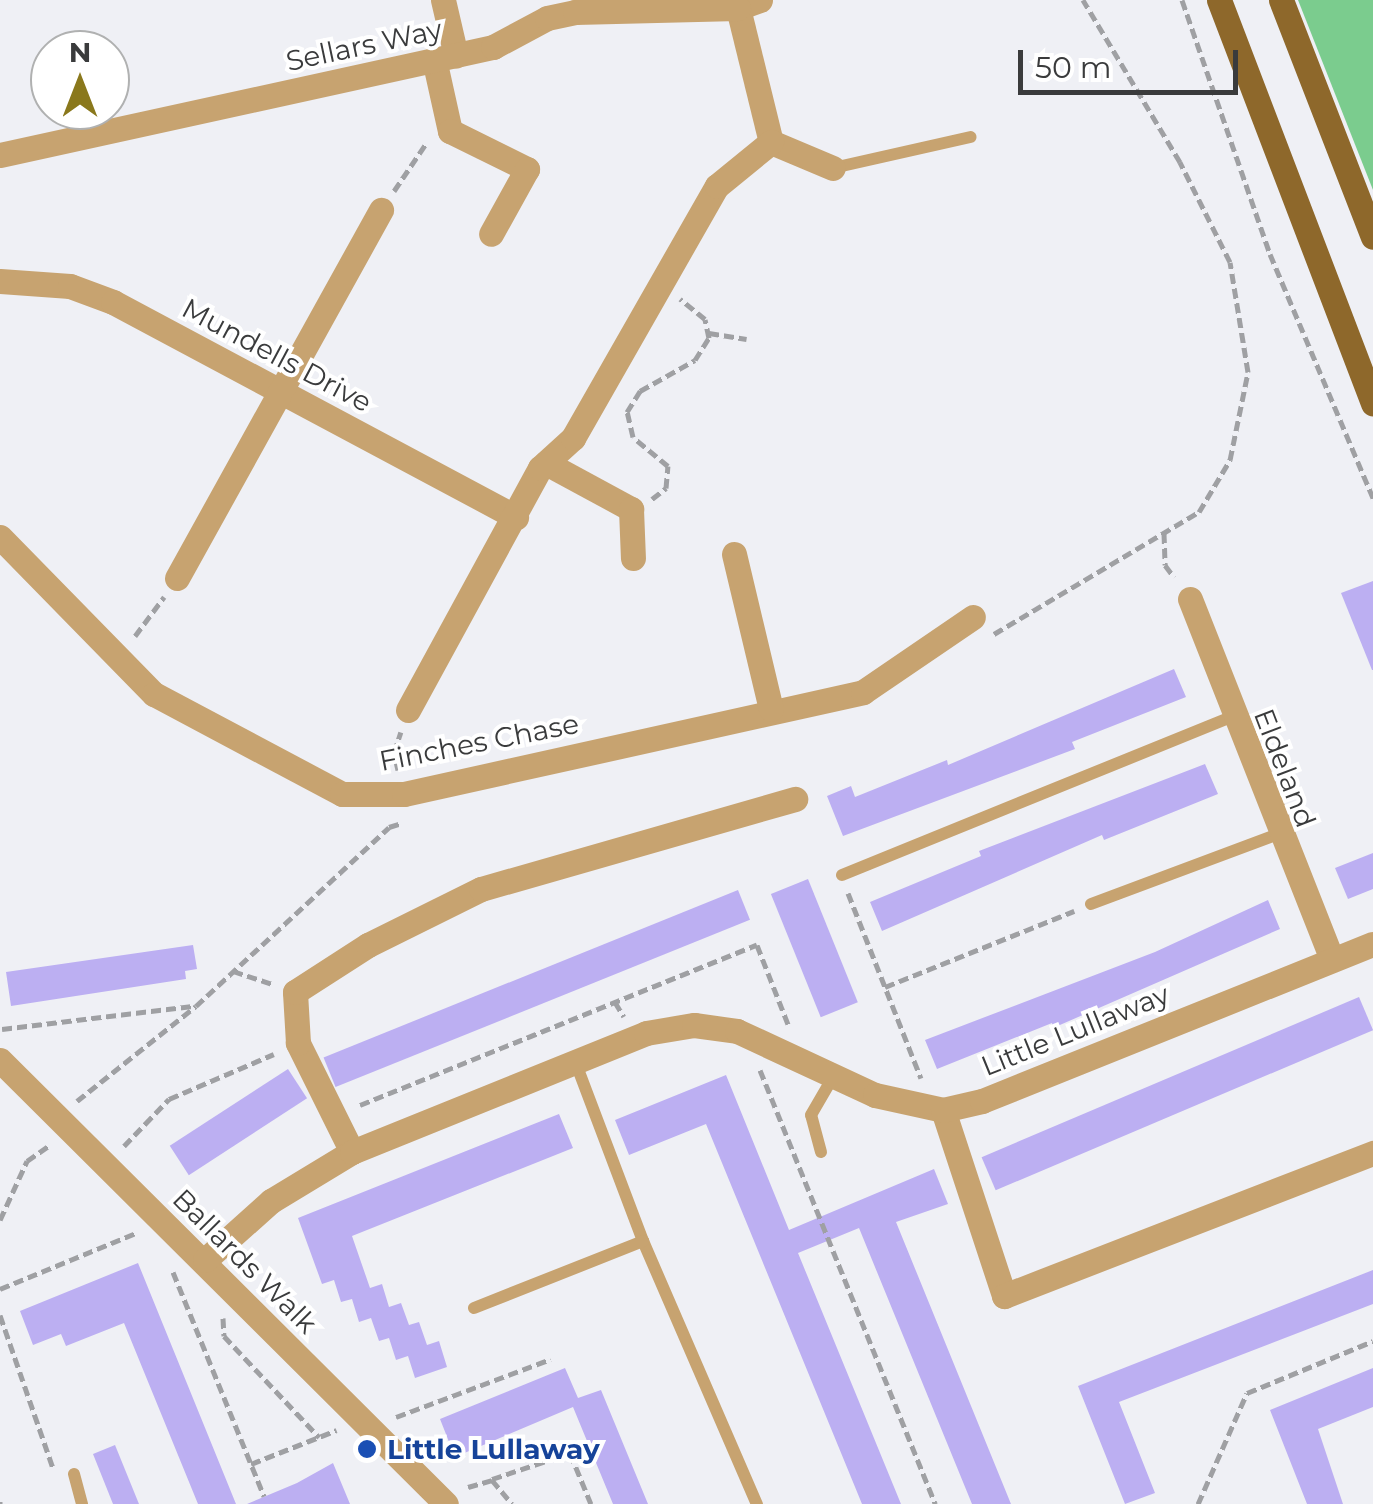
<!DOCTYPE html>
<html>
<head>
<meta charset="utf-8">
<style>
	body { margin:0 }
	#map { position:relative; width:1373px; height:1504px; overflow:hidden; background:#eff0f5; font-family:Montserrat,sans-serif }
	div>[style] { position:absolute }
	.forest>* { inset:0; background:#7bcc8e }
	.building>* { inset:0; background:#bcaff2; transform-origin:0 0 }
	.path>* { height:5px; margin-top:-2.5px; transform-origin:0; background:repeating-linear-gradient(90deg,#9fa0a3 0 10px,transparent 0 15px) }
	.service>* { height:12px; margin:-6px; padding:0 6px; transform-origin:6px; border-radius:6px; background:#c7a370 }
	.minor>* { height:25px; margin:-12.5px; padding:0 12.5px; transform-origin:12.5px; border-radius:12.5px; background:#c7a370 }
	.primary>* { height:25px; margin:-12.5px; padding:0 12.5px; transform-origin:12.5px; border-radius:12.5px; background:#8e682b }
	.dots>* { width:28px; height:28px; translate:-50% -50%; box-sizing:border-box; border:5px solid #fff; border-radius:50% }
	span { translate:-50% -50%; white-space:nowrap; text-align:center; line-height:1.15; -webkit-text-stroke:8px #fff; paint-order:stroke }
	.street-label { font-size:28px; color:#3a3b3c }
	.transit-label { font-size:28px; color:#164399; font-weight:700 }
	.left { translate:0 -50%; text-align:left }
	.north { position:absolute; left:30px; top:30px; width:100px; height:100px; box-sizing:border-box; background:#fff; border:2px solid #b0b1b1; border-radius:50%; rotate:0deg; font-size:28px; font-weight:700; line-height:40px; text-align:center; color:#3a3b3c }
	.north::after { content:''; display:block; margin:auto; width:35px; height:45px; background:#8a781c; clip-path:polygon(50% 0,100% 100%,50% 72%,0 100%) }
	.scale { position:absolute; left:1018px; top:50px; width:220px; height:45px; box-sizing:border-box; border:5px solid #3a3b3c; border-top:0; padding-left:12px; font-size:30px; line-height:35px; white-space:nowrap; color:#3a3b3c; -webkit-text-stroke:8px #fff; paint-order:stroke }
</style>
</head>
<body>
<div id="map">
	<div class="forest">
		<div style="clip-path:polygon(1298px 0,1373px 0,1373px 190px)"></div>
	</div>
	<div class="building">
		<div style="clip-path:polygon(1373px 581px,1373px 670px,1372px 670px,1341px 593px)"></div>
		<div style="clip-path:polygon(1174px 669px,1186px 697px,1072px 742px,1075px 749px,843px 836px,827px 796px,851px 786px,855px 797px,947px 760px,948px 765px)"></div>
		<div style="clip-path:polygon(1205px 764px,1218px 794px,1104px 840px,1102px 835px,882px 931px,870px 902px,981px 856px,979px 851px)"></div>
		<div style="clip-path:polygon(1373px 853px,1373px 889px,1348px 899px,1335px 868px)"></div>
		<div style="left:808px;top:879px;width:133px;height:40px;rotate:68deg"></div>
		<div style="left:738px;top:890px;width:32px;height:447px;rotate:68deg"></div>
		<div style="clip-path:polygon(1268px 900px,1280px 929px,1053px 1028px,1052px 1023px,937px 1069px,925px 1040px,1155px 952px)"></div>
		<div style="clip-path:polygon(193px 945px,197px 969px,185px 971px,186px 979px,11px 1006px,6px 972px)"></div>
		<div style="left:1359px;top:997px;width:36px;height:410px;rotate:67deg"></div>
		<div style="left:288px;top:1069px;width:35px;height:141px;rotate:57deg"></div>
		<div style="clip-path:polygon(726px 1075px,789px 1230px,934px 1169px,948px 1204px,896px 1222px,1011px 1504px,972px 1504px,859px 1228px,798px 1253px,901px 1504px,862px 1504px,706px 1124px,629px 1155px,615px 1120px)"></div>
		<div style="clip-path:polygon(559px 1114px,573px 1148px,352px 1236px,370px 1288px,382px 1284px,389px 1307px,401px 1303px,409px 1325px,419px 1322px,427px 1345px,439px 1341px,447px 1367px,415px 1378px,408px 1356px,396px 1360px,389px 1338px,379px 1341px,371px 1318px,359px 1322px,352px 1299px,341px 1302px,334px 1280px,322px 1284px,298px 1218px)"></div>
		<div style="clip-path:polygon(138px 1263px,236px 1504px,198px 1504px,124px 1323px,66px 1346px,61px 1334px,33px 1345px,20px 1311px)"></div>
		<div style="clip-path:polygon(1373px 1270px,1373px 1304px,1119px 1402px,1155px 1493px,1125px 1504px,1078px 1386px)"></div>
		<div style="clip-path:polygon(565px 1368px,578px 1398px,601px 1390px,648px 1504px,613px 1504px,573px 1407px,455px 1457px,440px 1419px)"></div>
		<div style="clip-path:polygon(1373px 1368px,1373px 1407px,1318px 1429px,1343px 1504px,1307px 1504px,1270px 1410px)"></div>
		<div style="clip-path:polygon(115px 1445px,139px 1504px,113px 1504px,93px 1454px)"></div>
		<div style="clip-path:polygon(333px 1463px,350px 1504px,247px 1504px,297px 1483px)"></div>
	</div>
	<div class="path">
		<div style="left:1182px;top:0;width:269px;rotate:70.9deg"></div>
		<div style="left:1270px;top:254px;width:265px;rotate:67.1deg"></div>
		<div style="left:394px;top:191px;width:59px;rotate:-56deg"></div>
		<div style="left:709px;top:333px;width:38px;rotate:9deg"></div>
		<div style="left:652px;top:499px;width:18px;rotate:-38deg"></div>
		<div style="left:666px;top:488px;width:22px;rotate:-85deg"></div>
		<div style="left:668px;top:466px;width:45px;rotate:-140.4deg"></div>
		<div style="left:633px;top:437px;width:26px;rotate:-103deg"></div>
		<div style="left:627px;top:412px;width:25px;rotate:-58deg"></div>
		<div style="left:640px;top:391px;width:63px;rotate:-29.4deg"></div>
		<div style="left:695px;top:360px;width:26px;rotate:-58deg"></div>
		<div style="left:709px;top:338px;width:19px;rotate:-102deg"></div>
		<div style="left:705px;top:319px;width:32px;rotate:-141deg"></div>
		<div style="left:1164px;top:533px;width:32px;rotate:88deg"></div>
		<div style="left:1165px;top:565px;width:15px;rotate:53deg"></div>
		<div style="left:994px;top:634px;width:239px;rotate:-30.8deg"></div>
		<div style="left:1199px;top:512px;width:61px;rotate:-59.2deg"></div>
		<div style="left:1230px;top:460px;width:90px;rotate:-78.4deg"></div>
		<div style="left:1248px;top:372px;width:111px;rotate:-99.3deg"></div>
		<div style="left:1230px;top:262px;width:112px;rotate:-116.6deg"></div>
		<div style="left:1180px;top:162px;width:189px;rotate:-120.9deg"></div>
		<div style="left:135px;top:636px;width:49px;rotate:-53.4deg"></div>
		<div style="left:398px;top:770px;width:17px;rotate:-103deg"></div>
		<div style="left:394px;top:753px;width:22px;rotate:-72deg"></div>
		<div style="left:848px;top:893px;width:199px;rotate:68.5deg"></div>
		<div style="left:233px;top:971px;width:41px;rotate:18.4deg"></div>
		<div style="left:885px;top:987px;width:204px;rotate:-21.9deg"></div>
		<div style="left:615px;top:1002px;width:17px;rotate:59deg"></div>
		<div style="left:2px;top:1029px;width:192px;rotate:-6.9deg"></div>
		<div style="left:760px;top:1070px;width:468px;rotate:68deg"></div>
		<div style="left:77px;top:1101px;width:152px;rotate:-38.6deg"></div>
		<div style="left:196px;top:1006px;width:263px;rotate:-42.8deg"></div>
		<div style="left:389px;top:827px;width:14px;rotate:-17deg"></div>
		<div style="left:360px;top:1105px;width:428px;rotate:-22deg"></div>
		<div style="left:757px;top:945px;width:85px;rotate:68.6deg"></div>
		<div style="left:124px;top:1146px;width:65px;rotate:-46.2deg"></div>
		<div style="left:169px;top:1099px;width:114px;rotate:-23.2deg"></div>
		<div style="left:0;top:1220px;width:65px;rotate:-65.4deg"></div>
		<div style="left:27px;top:1161px;width:29px;rotate:-35deg"></div>
		<div style="left:173px;top:1272px;width:242px;rotate:67.9deg"></div>
		<div style="left:0;top:1289px;width:147px;rotate:-22.4deg"></div>
		<div style="left:0;top:1315px;width:162px;rotate:70.9deg"></div>
		<div style="left:223px;top:1318px;width:18px;rotate:87deg"></div>
		<div style="left:224px;top:1336px;width:139px;rotate:46.8deg"></div>
		<div style="left:396px;top:1417px;width:165px;rotate:-20.5deg"></div>
		<div style="left:251px;top:1464px;width:92px;rotate:-21.6deg"></div>
		<div style="left:492px;top:1479px;width:82px;rotate:-18.4deg"></div>
		<div style="left:570px;top:1453px;width:55px;rotate:67.6deg"></div>
		<div style="left:468px;top:1487px;width:25px;rotate:-16deg"></div>
		<div style="left:492px;top:1480px;width:31px;rotate:50deg"></div>
		<div style="left:0;top:1501px;width:3px;rotate:90deg"></div>
		<div style="left:1198px;top:1504px;width:121px;rotate:-66.2deg"></div>
		<div style="left:1247px;top:1393px;width:136px;rotate:-22.4deg"></div>
	</div>
	<div class="service">
		<div style="left:833px;top:168px;width:141px;rotate:-12.7deg"></div>
		<div style="left:842px;top:875px;width:422px;rotate:-22.1deg"></div>
		<div style="left:1091px;top:904px;width:200px;rotate:-20.5deg"></div>
		<div style="left:575px;top:1061px;width:192px;rotate:69.3deg"></div>
		<div style="left:643px;top:1241px;width:287px;rotate:66.6deg"></div>
		<div style="left:821px;top:1152px;width:38px;rotate:-105deg"></div>
		<div style="left:811px;top:1115px;width:44px;rotate:-59.9deg"></div>
		<div style="left:474px;top:1308px;width:182px;rotate:-21.6deg"></div>
		<div style="left:74px;top:1474px;width:31px;rotate:75deg"></div>
	</div>
	<div class="minor">
		<div style="left:443px;top:0;width:57px;rotate:76.9deg"></div>
		<div style="left:760px;top:0;width:23px;rotate:160deg"></div>
		<div style="left:738px;top:8px;width:138px;rotate:76.2deg"></div>
		<div style="left:434px;top:59px;width:74px;rotate:77.5deg"></div>
		<div style="left:450px;top:131px;width:86px;rotate:26.3deg"></div>
		<div style="left:527px;top:169px;width:74px;rotate:119deg"></div>
		<div style="left:771px;top:142px;width:67px;rotate:22.8deg"></div>
		<div style="left:0;top:155px;width:505px;rotate:-12.36deg"></div>
		<div style="left:493px;top:47px;width:61px;rotate:-28.2deg"></div>
		<div style="left:547px;top:18px;width:29px;rotate:-12deg"></div>
		<div style="left:575px;top:12px;width:163px;rotate:-1.4deg"></div>
		<div style="left:0;top:281px;width:70px;rotate:4.1deg"></div>
		<div style="left:70px;top:286px;width:46px;rotate:20.4deg"></div>
		<div style="left:113px;top:302px;width:457px;rotate:28.1deg"></div>
		<div style="left:546px;top:463px;width:97px;rotate:28.4deg"></div>
		<div style="left:631px;top:509px;width:49px;rotate:87.7deg"></div>
		<div style="left:0;top:537px;width:220px;rotate:45.6deg"></div>
		<div style="left:154px;top:694px;width:213px;rotate:28deg"></div>
		<div style="left:342px;top:794px;width:62px"></div>
		<div style="left:404px;top:794px;width:470px;rotate:-12.5deg"></div>
		<div style="left:863px;top:692px;width:133px;rotate:-34.3deg"></div>
		<div style="left:734px;top:554px;width:159px;rotate:76.6deg"></div>
		<div style="left:177px;top:578px;width:421px;rotate:-61deg"></div>
		<div style="left:1190px;top:599px;width:385px;rotate:68.5deg"></div>
		<div style="left:408px;top:710px;width:276px;rotate:-61.4deg"></div>
		<div style="left:540px;top:468px;width:45px;rotate:-42.3deg"></div>
		<div style="left:573px;top:438px;width:290px;rotate:-60.3deg"></div>
		<div style="left:717px;top:186px;width:70px;rotate:-39.2deg"></div>
		<div style="left:0;top:1060px;width:629px;rotate:44.87deg"></div>
		<div style="left:943px;top:1110px;width:196px;rotate:71.8deg"></div>
		<div style="left:1004px;top:1296px;width:396px;rotate:-21.2deg"></div>
		<div style="left:352px;top:1152px;width:122px;rotate:-116.4deg"></div>
		<div style="left:298px;top:1043px;width:51px;rotate:-93.4deg"></div>
		<div style="left:295px;top:992px;width:87px;rotate:-32.8deg"></div>
		<div style="left:368px;top:945px;width:126px;rotate:-26.4deg"></div>
		<div style="left:481px;top:889px;width:327px;rotate:-16deg"></div>
		<div style="left:205px;top:1260px;width:89px;rotate:-41.8deg"></div>
		<div style="left:271px;top:1201px;width:95px;rotate:-31.2deg"></div>
		<div style="left:352px;top:1152px;width:317px;rotate:-22deg"></div>
		<div style="left:646px;top:1033px;width:49px;rotate:-9.5deg"></div>
		<div style="left:694px;top:1025px;width:43px;rotate:7.9deg"></div>
		<div style="left:737px;top:1031px;width:152px;rotate:24.9deg"></div>
		<div style="left:875px;top:1095px;width:70px;rotate:12.4deg"></div>
		<div style="left:943px;top:1110px;width:40px;rotate:-13deg"></div>
		<div style="left:982px;top:1101px;width:421px;rotate:-21.9deg"></div>
	</div>
	<div class="primary">
		<div style="left:1219px;top:0;width:432px;rotate:69.1deg"></div>
		<div style="left:1281px;top:0;width:254px;rotate:68.8deg"></div>
	</div>
	<div class="dots">
		<div style="left:367px;top:1449px;background:#1a4fb4"></div>
	</div>
	<div class="street-label">
		<span style="left:364px;top:45px;rotate:-12deg">Sellars Way</span>
		<span style="left:277px;top:355px;rotate:28deg">Mundells Drive</span>
		<span style="left:479px;top:742px;rotate:-11deg">Finches Chase</span>
		<span style="left:1285px;top:768px;rotate:69deg">Eldeland</span>
		<span style="left:1075px;top:1030px;rotate:-22deg">Little Lullaway</span>
		<span style="left:245px;top:1261px;rotate:45deg">Ballards Walk</span>
	</div>
	<div class="transit-label">
		<span class="left" style="left:387px;top:1449px">Little Lullaway</span>
	</div>
	<div class="north">N</div>
	<div class="scale">50 m</div>
</div>
</body>
</html>
